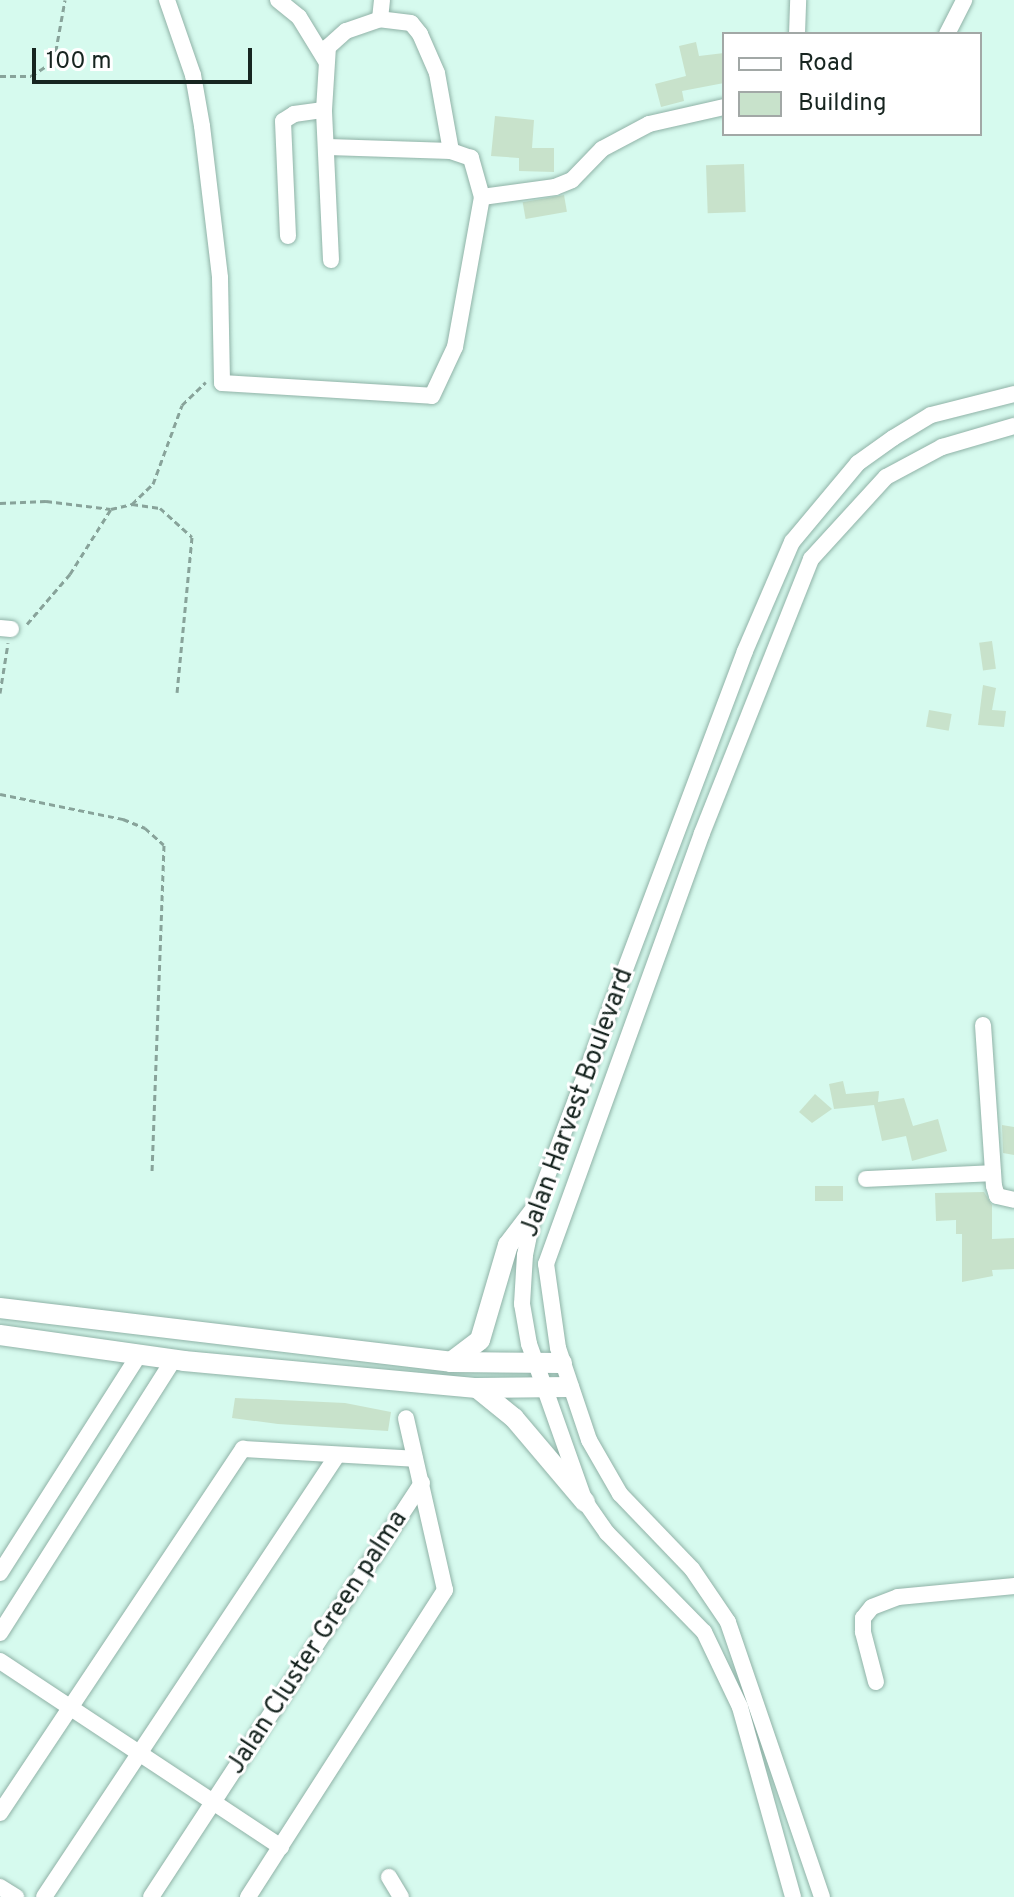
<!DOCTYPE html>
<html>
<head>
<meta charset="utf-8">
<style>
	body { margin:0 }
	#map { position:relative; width:1014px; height:1897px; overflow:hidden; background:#d6faee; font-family:Overpass,sans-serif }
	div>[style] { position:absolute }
	.building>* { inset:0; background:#c8e2cb; transform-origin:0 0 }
	.path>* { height:3px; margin-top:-1.5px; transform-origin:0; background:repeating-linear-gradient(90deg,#88a39a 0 6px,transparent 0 10px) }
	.roads { filter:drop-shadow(0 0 2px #90b2a7) drop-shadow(0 0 2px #90b2a7) }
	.minor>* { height:16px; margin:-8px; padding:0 8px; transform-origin:8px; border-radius:8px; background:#fff }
	.tertiary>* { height:20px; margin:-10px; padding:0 10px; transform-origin:10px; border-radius:10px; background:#fff }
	span { translate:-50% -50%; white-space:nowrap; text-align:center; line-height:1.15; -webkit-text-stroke:6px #fff; paint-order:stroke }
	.street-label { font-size:26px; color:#172520 }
	.legend { position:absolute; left:722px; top:32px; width:260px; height:104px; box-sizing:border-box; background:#fff; border:2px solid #a2a8a6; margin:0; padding:10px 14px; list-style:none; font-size:24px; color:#172520 }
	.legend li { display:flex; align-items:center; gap:16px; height:40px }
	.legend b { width:40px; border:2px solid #a2a8a6 }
	.scale { position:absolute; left:32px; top:48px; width:220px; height:36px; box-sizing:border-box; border:4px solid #172520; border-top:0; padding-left:10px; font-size:24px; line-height:28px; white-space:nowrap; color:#172520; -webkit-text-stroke:6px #fff; paint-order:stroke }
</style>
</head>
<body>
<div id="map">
	<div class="building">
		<div style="clip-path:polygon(696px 42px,699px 56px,724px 53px,724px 83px,682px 91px,684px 101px,661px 107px,655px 84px,686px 76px,679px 46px)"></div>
		<div style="clip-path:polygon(495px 116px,534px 120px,532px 148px,554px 148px,554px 172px,519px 171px,519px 158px,491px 156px)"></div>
		<div style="left:744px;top:164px;width:48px;height:38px;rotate:88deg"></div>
		<div style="left:564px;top:195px;width:17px;height:42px;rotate:80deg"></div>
		<div style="left:992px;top:641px;width:28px;height:13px;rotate:82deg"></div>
		<div style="clip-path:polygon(983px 685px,996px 688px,992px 710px,1006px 711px,1004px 727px,978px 725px)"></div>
		<div style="left:929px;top:710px;width:23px;height:17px;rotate:10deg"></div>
		<div style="clip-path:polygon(843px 1081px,846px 1094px,879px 1091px,878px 1102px,904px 1098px,913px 1126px,938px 1119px,947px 1151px,912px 1161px,906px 1136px,882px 1141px,874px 1105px,834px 1109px,829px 1084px)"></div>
		<div style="clip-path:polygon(815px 1094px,832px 1109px,812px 1123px,799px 1112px)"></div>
		<div style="clip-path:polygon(1002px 1125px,1014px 1127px,1014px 1155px,1003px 1153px)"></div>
		<div style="left:815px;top:1186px;width:28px;height:15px"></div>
		<div style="clip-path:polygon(984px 1192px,992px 1205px,992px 1239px,1014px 1238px,1014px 1269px,992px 1270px,993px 1276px,962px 1282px,962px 1234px,956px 1234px,956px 1220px,936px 1221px,935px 1193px)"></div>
		<div style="clip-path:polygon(235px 1398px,345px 1403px,391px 1412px,388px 1431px,278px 1424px,232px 1418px)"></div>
	</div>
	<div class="path">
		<div style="left:0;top:76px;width:31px"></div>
		<div style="left:31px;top:76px;width:27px;rotate:-33deg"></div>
		<div style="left:54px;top:61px;width:62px;rotate:-79.8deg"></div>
		<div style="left:0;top:503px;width:46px;rotate:-2.5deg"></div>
		<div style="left:46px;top:501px;width:65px;rotate:7deg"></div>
		<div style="left:132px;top:504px;width:28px;rotate:8deg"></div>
		<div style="left:160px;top:508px;width:43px;rotate:42.2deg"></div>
		<div style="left:192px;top:537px;width:156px;rotate:95.5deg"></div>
		<div style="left:27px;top:624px;width:66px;rotate:-49.3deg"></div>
		<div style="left:70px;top:574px;width:77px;rotate:-57.8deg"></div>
		<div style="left:111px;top:509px;width:22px;rotate:-13deg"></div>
		<div style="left:132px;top:504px;width:29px;rotate:-44deg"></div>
		<div style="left:153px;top:484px;width:84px;rotate:-69.8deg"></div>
		<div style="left:182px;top:405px;width:33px;rotate:-44deg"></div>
		<div style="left:0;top:693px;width:51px;rotate:-80.9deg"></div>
		<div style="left:0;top:794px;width:126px;rotate:11.5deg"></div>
		<div style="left:123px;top:819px;width:24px;rotate:22deg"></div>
		<div style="left:145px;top:828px;width:25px;rotate:42deg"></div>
		<div style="left:164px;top:845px;width:326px;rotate:92.1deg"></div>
	</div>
	<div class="roads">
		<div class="minor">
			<div style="left:167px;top:0;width:79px;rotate:70.9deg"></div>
			<div style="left:193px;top:75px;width:52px;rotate:80deg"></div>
			<div style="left:202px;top:126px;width:153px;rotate:83.2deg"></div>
			<div style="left:220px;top:278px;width:105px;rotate:88.9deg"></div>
			<div style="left:222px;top:383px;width:210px;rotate:3.5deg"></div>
			<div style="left:432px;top:396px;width:54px;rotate:-64.9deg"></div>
			<div style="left:455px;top:347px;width:152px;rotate:-79.8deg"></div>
			<div style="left:482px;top:197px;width:41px;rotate:-105.8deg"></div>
			<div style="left:471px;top:158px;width:21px;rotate:-161deg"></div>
			<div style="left:451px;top:151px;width:79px;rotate:-100.2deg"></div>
			<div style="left:437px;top:73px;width:43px;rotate:-113.6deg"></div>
			<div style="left:420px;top:34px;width:14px;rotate:-129deg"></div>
			<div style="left:411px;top:23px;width:31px;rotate:-173deg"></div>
			<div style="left:278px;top:0;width:27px;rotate:39deg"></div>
			<div style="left:299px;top:17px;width:52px;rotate:58.5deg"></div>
			<div style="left:797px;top:34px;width:34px;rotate:-88deg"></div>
			<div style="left:947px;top:34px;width:38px;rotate:-63deg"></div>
			<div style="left:328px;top:147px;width:123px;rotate:1.9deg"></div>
			<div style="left:482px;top:197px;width:74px;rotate:-7.8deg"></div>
			<div style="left:555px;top:187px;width:18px;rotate:-22deg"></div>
			<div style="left:572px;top:180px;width:43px;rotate:-45.9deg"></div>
			<div style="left:602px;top:149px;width:53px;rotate:-28deg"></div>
			<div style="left:649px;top:124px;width:77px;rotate:-12.8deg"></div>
			<div style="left:288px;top:236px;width:115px;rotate:-92.5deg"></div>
			<div style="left:283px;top:121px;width:13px;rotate:-32deg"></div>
			<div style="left:294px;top:114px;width:30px;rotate:-8deg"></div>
			<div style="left:331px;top:260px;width:150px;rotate:-92.7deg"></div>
			<div style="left:324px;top:110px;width:63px;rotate:-86.4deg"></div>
			<div style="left:328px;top:47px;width:24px;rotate:-42deg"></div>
			<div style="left:346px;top:31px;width:36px;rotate:-19deg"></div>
			<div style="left:380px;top:19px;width:19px;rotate:-84deg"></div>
			<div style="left:0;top:628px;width:11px;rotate:5deg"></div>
			<div style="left:983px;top:1025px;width:161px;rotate:86.1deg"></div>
			<div style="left:994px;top:1186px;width:10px;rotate:73deg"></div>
			<div style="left:997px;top:1196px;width:17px;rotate:13deg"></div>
			<div style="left:866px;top:1179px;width:127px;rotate:-2.7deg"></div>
			<div style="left:0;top:1573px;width:259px;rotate:-57.5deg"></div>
			<div style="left:0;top:1633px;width:325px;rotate:-57.6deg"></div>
			<div style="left:0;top:1661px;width:337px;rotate:33.5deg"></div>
			<div style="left:876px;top:1682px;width:52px;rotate:-104.6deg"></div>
			<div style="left:863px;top:1632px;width:14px;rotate:-90deg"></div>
			<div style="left:863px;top:1618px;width:14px;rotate:-51deg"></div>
			<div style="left:872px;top:1607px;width:28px;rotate:-21deg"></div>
			<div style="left:898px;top:1597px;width:117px;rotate:-5.4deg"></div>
			<div style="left:0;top:1813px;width:438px;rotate:-56.3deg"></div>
			<div style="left:243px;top:1449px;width:172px;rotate:3.3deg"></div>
			<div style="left:389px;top:1877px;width:23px;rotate:59deg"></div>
			<div style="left:0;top:1887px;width:19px;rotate:32deg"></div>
			<div style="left:44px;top:1897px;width:528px;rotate:-56.43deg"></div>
			<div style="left:151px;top:1897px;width:495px;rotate:-56.8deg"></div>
			<div style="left:248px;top:1897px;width:365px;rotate:-57.3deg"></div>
			<div style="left:445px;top:1590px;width:176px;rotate:-102.8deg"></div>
			<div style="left:793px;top:1897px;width:197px;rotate:-105.6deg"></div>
			<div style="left:740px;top:1707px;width:83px;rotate:-115.6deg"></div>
			<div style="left:704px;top:1632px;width:139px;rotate:-134.4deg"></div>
			<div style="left:607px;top:1533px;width:38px;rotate:-125deg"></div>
			<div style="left:585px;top:1502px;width:168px;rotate:-109.5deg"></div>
			<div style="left:529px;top:1344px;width:41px;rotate:-99.9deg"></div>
			<div style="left:522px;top:1304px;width:49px;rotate:-86.5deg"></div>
			<div style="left:525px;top:1255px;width:45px;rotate:-78.4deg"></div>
			<div style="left:534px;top:1211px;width:598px;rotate:-69.35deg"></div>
			<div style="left:745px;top:651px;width:119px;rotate:-66.7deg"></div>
			<div style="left:792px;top:542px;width:103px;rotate:-50.1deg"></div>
			<div style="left:858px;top:463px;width:43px;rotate:-35.5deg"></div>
			<div style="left:893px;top:438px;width:44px;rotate:-31.2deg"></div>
			<div style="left:931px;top:415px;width:86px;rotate:-14.2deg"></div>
			<div style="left:822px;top:1897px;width:291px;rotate:-108.9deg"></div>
			<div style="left:728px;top:1622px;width:64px;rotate:-124.2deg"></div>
			<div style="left:692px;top:1569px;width:104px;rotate:-133.8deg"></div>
			<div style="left:620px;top:1494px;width:62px;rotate:-119.9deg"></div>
			<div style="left:589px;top:1440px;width:97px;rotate:-108.6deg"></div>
			<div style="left:558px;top:1348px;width:85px;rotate:-98.1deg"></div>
			<div style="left:546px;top:1264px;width:458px;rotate:-70.1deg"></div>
			<div style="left:702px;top:833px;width:295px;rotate:-68.3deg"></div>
			<div style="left:811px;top:559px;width:111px;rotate:-47.6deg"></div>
			<div style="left:886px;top:477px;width:64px;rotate:-28.2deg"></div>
			<div style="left:942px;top:447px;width:75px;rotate:-16.3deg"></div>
		</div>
		<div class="tertiary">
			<div style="left:0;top:1308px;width:454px;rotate:6.8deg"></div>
			<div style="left:451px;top:1362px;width:111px;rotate:0.5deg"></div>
			<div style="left:0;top:1335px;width:186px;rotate:8deg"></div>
			<div style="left:184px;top:1361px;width:294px;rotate:5.3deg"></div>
			<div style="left:477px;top:1388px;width:92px;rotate:-0.6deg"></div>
			<div style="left:451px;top:1362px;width:36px;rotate:-37deg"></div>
			<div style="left:480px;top:1340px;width:99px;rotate:-73.6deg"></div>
			<div style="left:508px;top:1245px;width:43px;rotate:-52.6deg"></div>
			<div style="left:477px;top:1388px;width:48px;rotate:39deg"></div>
			<div style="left:514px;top:1418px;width:110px;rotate:49.8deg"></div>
		</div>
	</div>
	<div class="street-label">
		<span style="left:578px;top:1103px;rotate:-70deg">Jalan Harvest Boulevard</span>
		<span style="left:318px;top:1643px;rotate:-57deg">Jalan Cluster Green palma</span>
	</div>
	<ul class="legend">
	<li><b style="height:10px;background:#fff"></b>Road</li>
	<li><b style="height:22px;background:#c8e2cb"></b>Building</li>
	</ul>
	<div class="scale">100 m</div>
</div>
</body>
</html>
